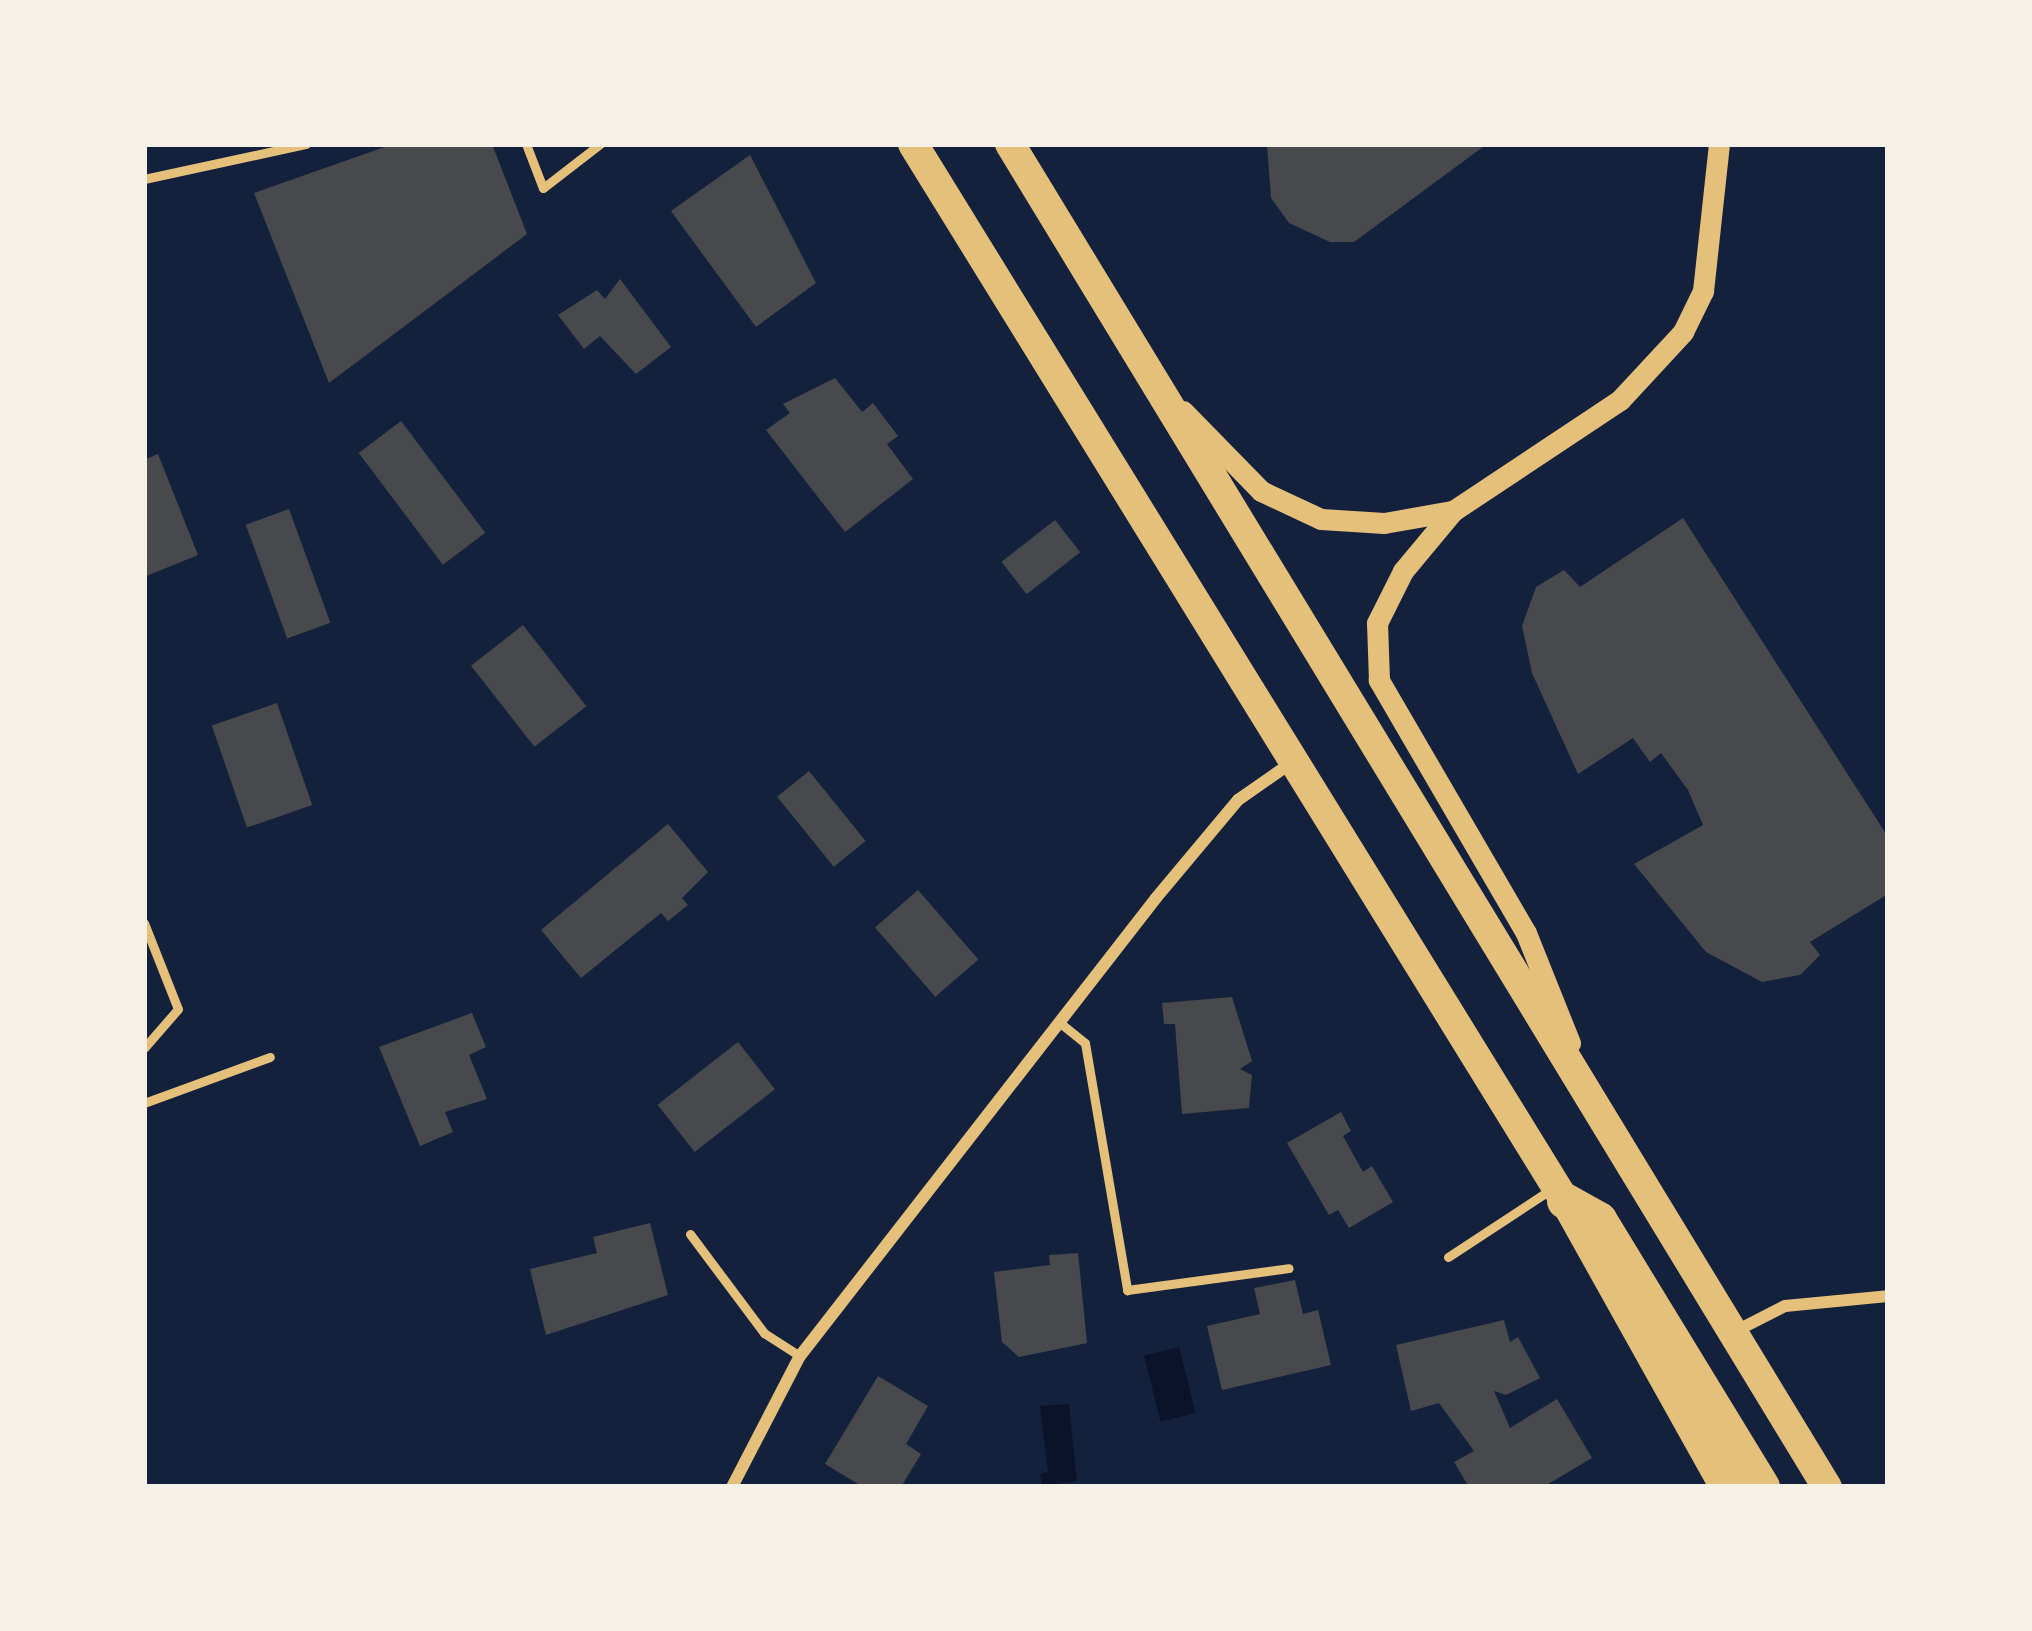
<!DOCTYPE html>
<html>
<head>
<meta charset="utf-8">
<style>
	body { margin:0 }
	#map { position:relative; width:2032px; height:1631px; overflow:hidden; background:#14213d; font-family:"Fira Sans Condensed",sans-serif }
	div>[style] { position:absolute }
	.water>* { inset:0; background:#0b132b; transform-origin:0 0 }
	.building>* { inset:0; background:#48494c; transform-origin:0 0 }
	.service>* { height:9px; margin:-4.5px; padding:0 4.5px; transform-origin:4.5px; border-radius:4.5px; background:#e5c07b }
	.minor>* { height:12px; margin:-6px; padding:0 6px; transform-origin:6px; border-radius:6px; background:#e5c07b }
	.tertiary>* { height:21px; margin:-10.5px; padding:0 10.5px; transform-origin:10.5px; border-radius:10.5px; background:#e5c07b }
	.primary>* { height:30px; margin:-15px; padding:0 15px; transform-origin:15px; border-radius:15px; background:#e5c07b }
	.motorway>* { height:36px; margin:-18px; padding:0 18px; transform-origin:18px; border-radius:18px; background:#e5c07b }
	span { translate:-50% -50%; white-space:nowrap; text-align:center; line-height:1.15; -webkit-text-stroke:9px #f6f1e7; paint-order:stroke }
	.frame { position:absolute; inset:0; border:147px solid #f6f1e7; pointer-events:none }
</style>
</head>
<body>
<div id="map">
	<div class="water">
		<div style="left:1179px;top:1347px;width:68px;height:36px;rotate:76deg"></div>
		<div style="clip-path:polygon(1069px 1404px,1077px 1481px,1042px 1486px,1040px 1474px,1048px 1472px,1040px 1406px)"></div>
	</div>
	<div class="building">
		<div style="clip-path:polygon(393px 144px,492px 144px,527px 234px,329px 383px,254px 193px)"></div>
		<div style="clip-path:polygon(1267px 144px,1487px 144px,1354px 242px,1330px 242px,1289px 223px,1271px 198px)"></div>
		<div style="clip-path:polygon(750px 155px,816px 283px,756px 327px,671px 211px)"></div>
		<div style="clip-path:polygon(620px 279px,671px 347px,636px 374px,600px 336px,584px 349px,558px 315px,597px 290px,605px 299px)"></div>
		<div style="clip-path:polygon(835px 378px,862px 412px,873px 403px,898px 436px,887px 444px,913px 479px,845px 532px,766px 430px,790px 413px,783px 404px)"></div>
		<div style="left:401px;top:421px;width:140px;height:53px;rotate:53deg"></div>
		<div style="clip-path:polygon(158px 454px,198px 555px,144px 577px,144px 460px)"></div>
		<div style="left:289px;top:509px;width:121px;height:46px;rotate:70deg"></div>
		<div style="clip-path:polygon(1683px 518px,1888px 837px,1888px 894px,1810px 942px,1820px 955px,1800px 975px,1762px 982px,1706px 952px,1634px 864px,1703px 825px,1688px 790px,1661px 753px,1650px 762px,1633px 738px,1578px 774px,1532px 673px,1522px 626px,1536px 587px,1564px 570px,1580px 587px)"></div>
		<div style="left:1055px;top:520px;width:41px;height:68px;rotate:52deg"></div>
		<div style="left:523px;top:625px;width:103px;height:66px;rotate:52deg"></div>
		<div style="left:277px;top:703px;width:108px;height:69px;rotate:71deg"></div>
		<div style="left:809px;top:771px;width:90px;height:41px;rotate:51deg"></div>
		<div style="clip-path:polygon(668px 824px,708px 872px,682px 898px,688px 905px,668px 921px,661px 913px,581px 978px,541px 930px)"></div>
		<div style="left:918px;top:890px;width:92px;height:57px;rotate:49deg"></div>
		<div style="clip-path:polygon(1232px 997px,1252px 1061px,1240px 1069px,1252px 1075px,1249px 1108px,1182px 1114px,1175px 1024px,1164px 1024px,1162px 1003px)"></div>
		<div style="clip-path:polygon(472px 1013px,486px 1047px,469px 1055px,487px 1099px,445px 1112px,453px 1132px,420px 1146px,379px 1047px)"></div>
		<div style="left:738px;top:1042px;width:60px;height:102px;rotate:52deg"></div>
		<div style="clip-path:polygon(1341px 1112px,1351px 1131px,1343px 1136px,1363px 1172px,1372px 1166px,1393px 1202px,1349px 1228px,1338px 1210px,1329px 1215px,1287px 1143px)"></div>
		<div style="clip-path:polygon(650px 1223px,668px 1295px,546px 1335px,530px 1269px,597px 1253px,593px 1237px)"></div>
		<div style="clip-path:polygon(1078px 1253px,1087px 1343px,1019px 1357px,1002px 1342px,994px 1272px,1050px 1265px,1049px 1255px)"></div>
		<div style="clip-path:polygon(1295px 1280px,1303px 1314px,1318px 1310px,1331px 1365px,1222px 1390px,1207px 1326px,1260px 1314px,1254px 1288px)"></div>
		<div style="clip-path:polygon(1504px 1320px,1510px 1342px,1518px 1337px,1540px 1378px,1506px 1395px,1494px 1391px,1510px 1428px,1557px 1399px,1592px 1458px,1543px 1487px,1469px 1487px,1454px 1462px,1474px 1451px,1439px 1403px,1411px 1411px,1396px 1345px)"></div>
		<div style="clip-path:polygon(878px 1376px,928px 1406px,906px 1444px,921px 1454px,901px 1487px,863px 1487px,825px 1464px)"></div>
	</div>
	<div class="service">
		<div style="left:526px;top:144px;width:47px;rotate:68.9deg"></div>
		<div style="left:543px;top:188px;width:72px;rotate:-37.7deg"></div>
		<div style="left:144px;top:179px;width:166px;rotate:-12.2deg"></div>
		<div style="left:144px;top:923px;width:92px;rotate:68.4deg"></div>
		<div style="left:178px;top:1009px;width:52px;rotate:131.1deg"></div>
		<div style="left:1059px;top:1022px;width:33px;rotate:39deg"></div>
		<div style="left:1085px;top:1043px;width:251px;rotate:80.3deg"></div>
		<div style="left:1127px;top:1290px;width:163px;rotate:-7.7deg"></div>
		<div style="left:144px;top:1103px;width:134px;rotate:-20.1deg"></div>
		<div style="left:690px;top:1234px;width:124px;rotate:53.2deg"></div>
		<div style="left:764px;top:1333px;width:43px;rotate:32.6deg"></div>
		<div style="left:1448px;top:1257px;width:122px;rotate:-33.3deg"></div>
	</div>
	<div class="minor">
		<div style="left:1732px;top:1333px;width:59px;rotate:-27deg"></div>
		<div style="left:1785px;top:1306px;width:103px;rotate:-5.5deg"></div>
		<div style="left:732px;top:1487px;width:148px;rotate:-62.6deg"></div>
		<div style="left:800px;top:1356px;width:580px;rotate:-52.14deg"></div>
		<div style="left:1156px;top:898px;width:128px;rotate:-50.1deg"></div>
		<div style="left:1238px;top:800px;width:65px;rotate:-34.9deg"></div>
	</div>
	<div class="tertiary">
		<div style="left:1183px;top:411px;width:112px;rotate:45.7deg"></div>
		<div style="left:1261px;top:491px;width:66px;rotate:25deg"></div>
		<div style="left:1321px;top:519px;width:63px;rotate:3.6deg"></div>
		<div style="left:1384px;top:523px;width:70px;rotate:-9.9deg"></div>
		<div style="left:1570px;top:1043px;width:118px;rotate:-111.8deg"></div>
		<div style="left:1526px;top:933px;width:293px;rotate:-120.2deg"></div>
		<div style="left:1379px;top:680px;width:57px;rotate:-92deg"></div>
		<div style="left:1377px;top:623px;width:58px;rotate:-63.4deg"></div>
		<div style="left:1403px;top:571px;width:78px;rotate:-50.2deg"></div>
		<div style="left:1453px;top:511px;width:201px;rotate:-33.6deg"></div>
		<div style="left:1620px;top:400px;width:93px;rotate:-47.2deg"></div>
		<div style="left:1683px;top:332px;width:46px;rotate:-64deg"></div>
		<div style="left:1703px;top:291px;width:148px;rotate:-83.8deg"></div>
	</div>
	<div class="primary">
		<div style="left:913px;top:144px;width:1242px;rotate:58.33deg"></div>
		<div style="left:1565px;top:1201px;width:328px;rotate:60.8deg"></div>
		<div style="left:1010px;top:144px;width:1572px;rotate:58.69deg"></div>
	</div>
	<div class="motorway">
		<div style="left:1565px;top:1201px;width:39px;rotate:29deg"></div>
		<div style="left:1599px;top:1220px;width:313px;rotate:58.6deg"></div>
	</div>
	<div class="frame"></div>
</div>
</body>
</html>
